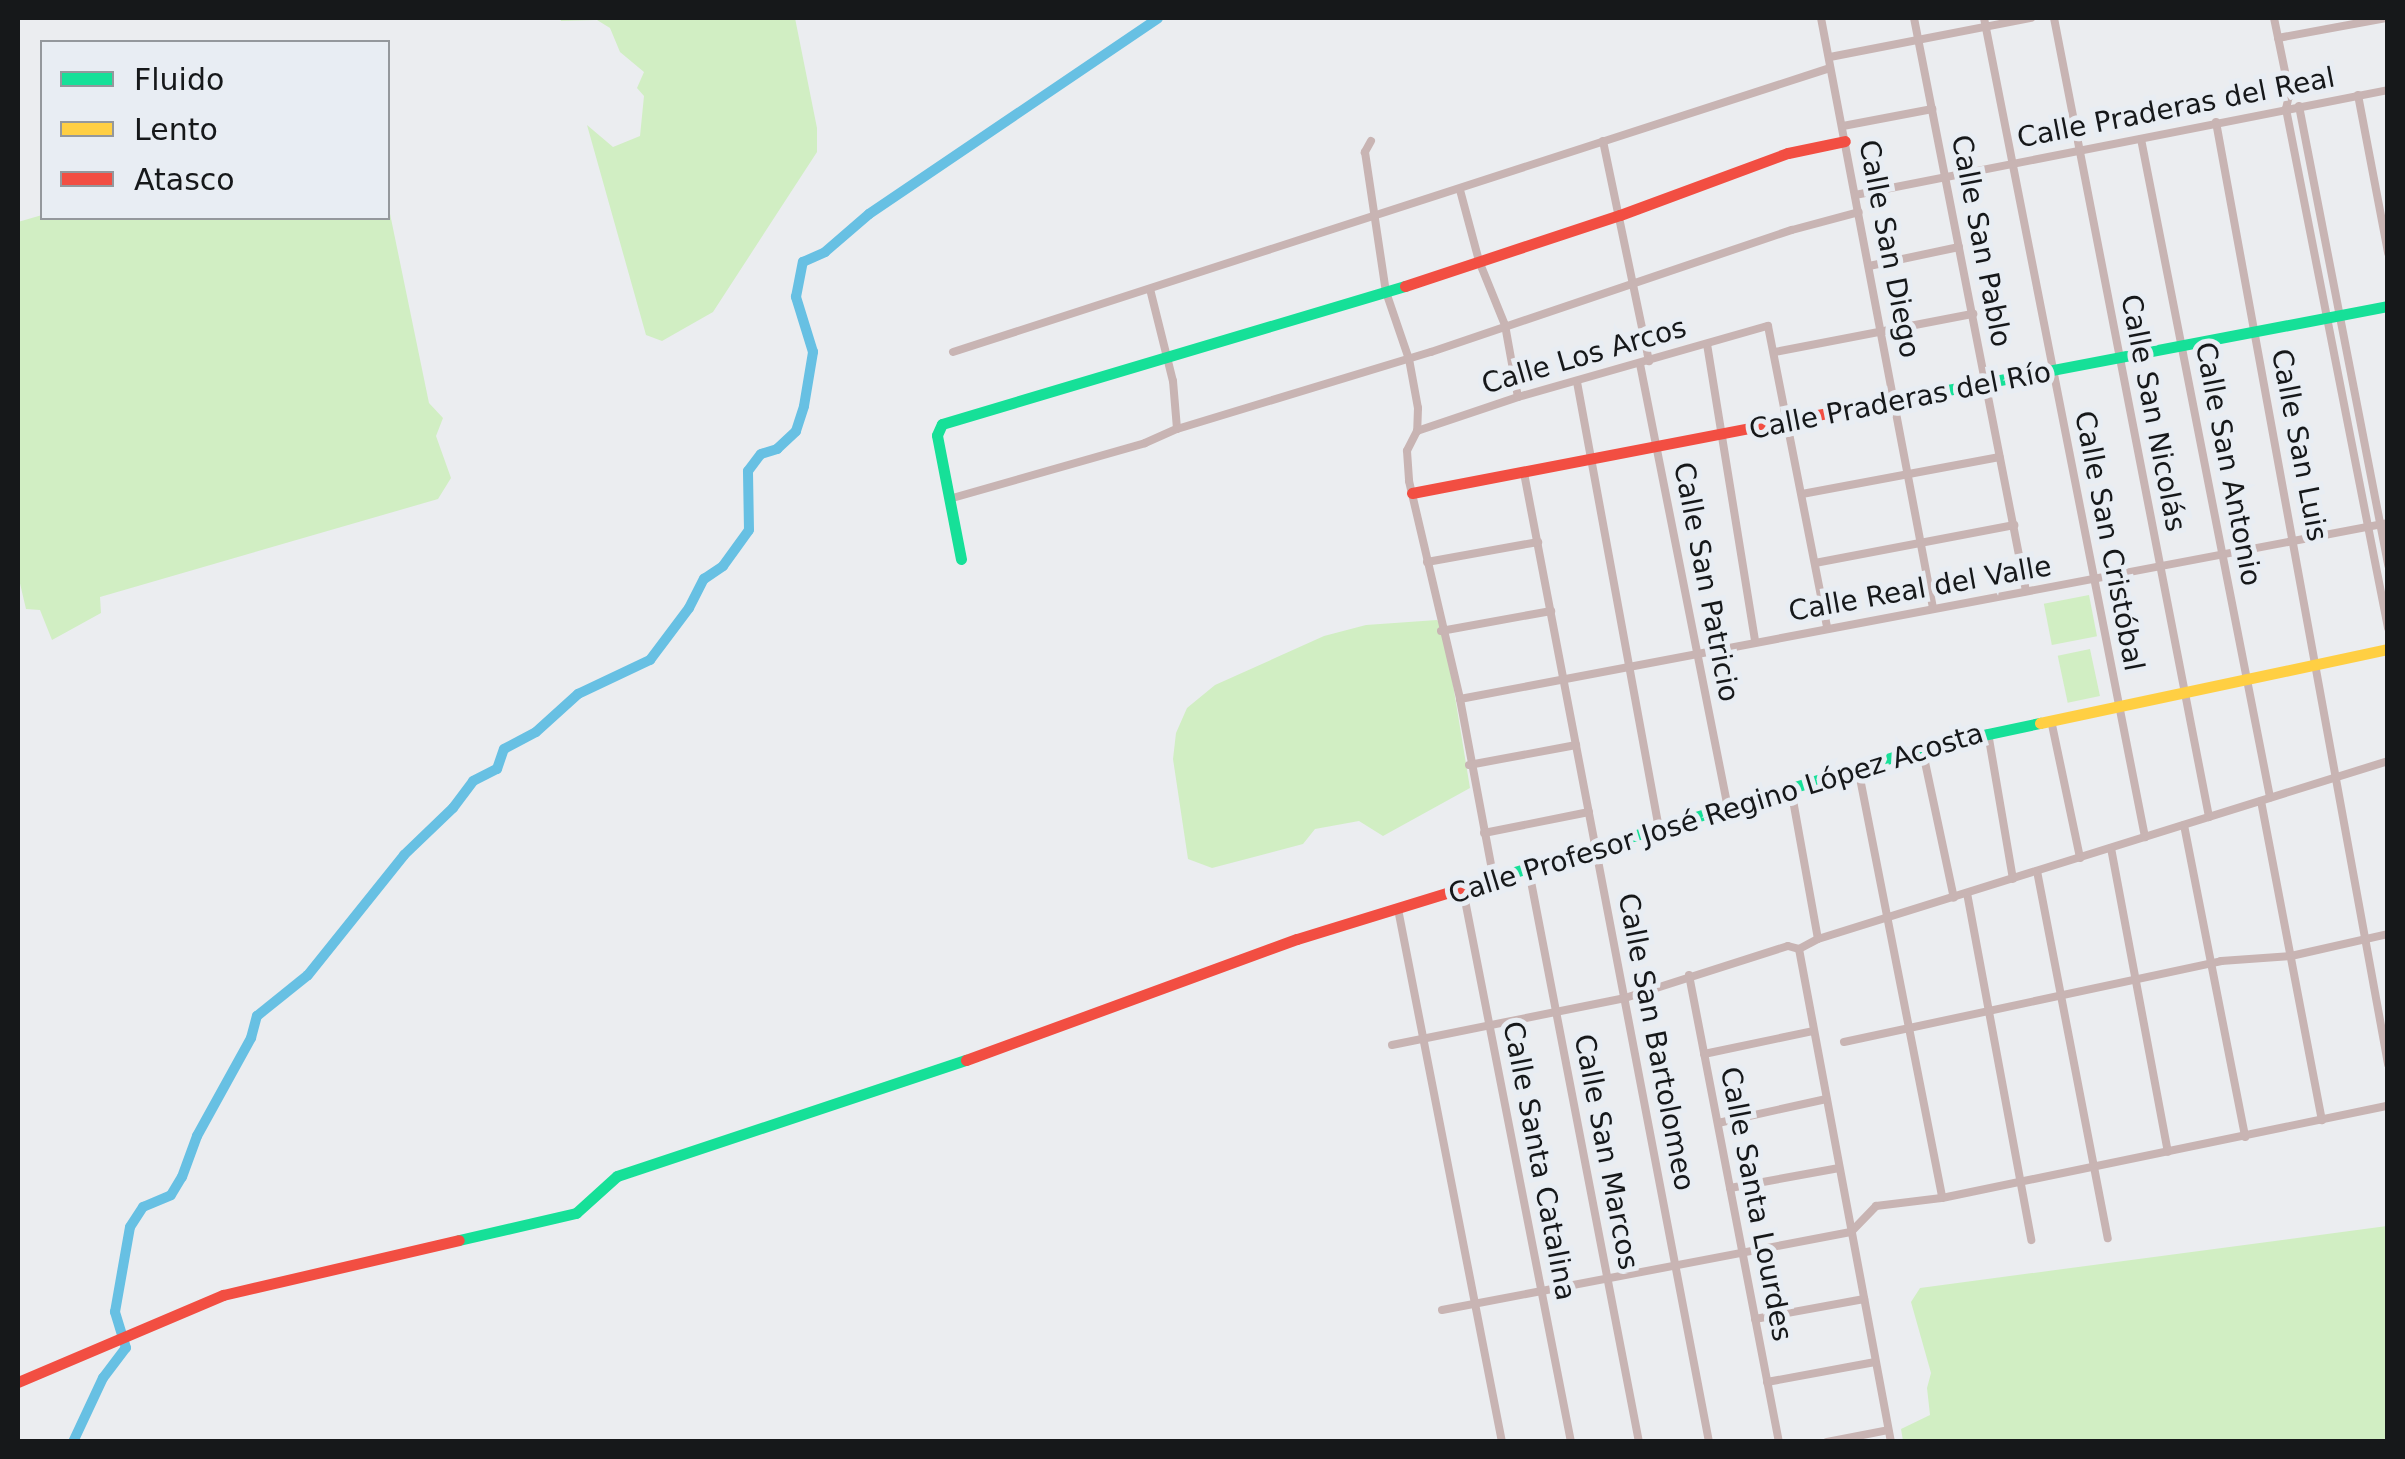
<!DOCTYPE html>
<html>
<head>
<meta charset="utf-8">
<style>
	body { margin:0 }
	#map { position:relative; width:2405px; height:1459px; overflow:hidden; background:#ebedf0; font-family:"DejaVu Sans",sans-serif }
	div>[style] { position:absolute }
	.green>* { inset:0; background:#d1eec3; transform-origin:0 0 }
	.canal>* { height:10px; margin:-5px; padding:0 5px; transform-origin:5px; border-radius:5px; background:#67c0e3 }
	.street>* { height:8px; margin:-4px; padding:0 4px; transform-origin:4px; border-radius:4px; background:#c8b4b3 }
	.fast>* { height:11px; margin:-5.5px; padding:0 5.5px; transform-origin:5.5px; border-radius:5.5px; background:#16e098 }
	.slow>* { height:11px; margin:-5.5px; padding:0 5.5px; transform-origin:5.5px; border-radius:5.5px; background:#ffcf43 }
	.jam>* { height:11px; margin:-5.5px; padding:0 5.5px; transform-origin:5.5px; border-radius:5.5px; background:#f24e42 }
	span { translate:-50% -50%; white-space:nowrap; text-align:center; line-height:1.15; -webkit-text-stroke:10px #e8edf3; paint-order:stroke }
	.street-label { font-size:28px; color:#16181a }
	.frame { position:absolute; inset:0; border:20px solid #16181a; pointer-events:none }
	.legend { position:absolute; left:40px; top:40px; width:350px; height:180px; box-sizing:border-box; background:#e8edf3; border:2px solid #94989c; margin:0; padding:12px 18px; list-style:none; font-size:30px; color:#16181a }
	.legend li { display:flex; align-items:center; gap:20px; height:50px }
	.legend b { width:50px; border:2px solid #94989c }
</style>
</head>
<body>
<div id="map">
	<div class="green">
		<div style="clip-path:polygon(560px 18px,795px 18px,817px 128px,817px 152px,713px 312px,662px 341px,646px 335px,587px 125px,613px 147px,640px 136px,644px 96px,637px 88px,644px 72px,620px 52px,610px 28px,597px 20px,561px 21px)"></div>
		<div style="clip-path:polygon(388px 204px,429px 403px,443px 418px,436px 436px,451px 478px,438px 499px,100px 597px,101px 613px,52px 640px,40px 610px,26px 609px,18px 575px,18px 222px,42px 215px,388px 218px)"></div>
		<div style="left:2089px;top:595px;width:42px;height:46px;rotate:79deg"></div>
		<div style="clip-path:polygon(1437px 620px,1444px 630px,1470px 788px,1383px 836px,1359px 821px,1315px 829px,1303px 844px,1212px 868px,1188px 859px,1173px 759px,1176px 733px,1187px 708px,1215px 685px,1324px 636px,1366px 625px)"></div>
		<div style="left:2090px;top:649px;width:48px;height:33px;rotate:78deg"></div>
		<div style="clip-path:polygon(2387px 1226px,2387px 1441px,1903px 1441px,1901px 1429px,1930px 1415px,1927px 1388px,1931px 1373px,1911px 1302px,1920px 1288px)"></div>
	</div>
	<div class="canal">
		<div style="left:73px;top:1442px;width:71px;rotate:-64.9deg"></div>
		<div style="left:103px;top:1378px;width:38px;rotate:-53deg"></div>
		<div style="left:126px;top:1348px;width:38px;rotate:-107deg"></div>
		<div style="left:115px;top:1312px;width:86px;rotate:-80deg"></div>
		<div style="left:130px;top:1227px;width:24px;rotate:-57deg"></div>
		<div style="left:143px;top:1207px;width:30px;rotate:-23deg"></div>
		<div style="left:171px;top:1195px;width:21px;rotate:-59deg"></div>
		<div style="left:182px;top:1177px;width:44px;rotate:-69.9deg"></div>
		<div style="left:197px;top:1136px;width:112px;rotate:-61.1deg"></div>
		<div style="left:251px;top:1038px;width:23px;rotate:-75deg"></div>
		<div style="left:257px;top:1016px;width:65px;rotate:-38.8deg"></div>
		<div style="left:308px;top:975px;width:154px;rotate:-51.3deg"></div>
		<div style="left:404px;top:855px;width:68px;rotate:-43.8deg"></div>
		<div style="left:453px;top:808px;width:34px;rotate:-53deg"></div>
		<div style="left:473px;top:781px;width:27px;rotate:-27deg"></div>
		<div style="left:497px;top:769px;width:21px;rotate:-71deg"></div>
		<div style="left:504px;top:749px;width:36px;rotate:-28deg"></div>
		<div style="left:536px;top:732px;width:57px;rotate:-42.1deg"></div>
		<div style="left:578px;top:694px;width:80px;rotate:-25.3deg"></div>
		<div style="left:650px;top:660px;width:65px;rotate:-53.1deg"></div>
		<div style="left:689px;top:608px;width:33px;rotate:-63deg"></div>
		<div style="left:704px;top:579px;width:23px;rotate:-34deg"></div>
		<div style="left:723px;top:566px;width:44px;rotate:-54.2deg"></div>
		<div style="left:749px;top:530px;width:59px;rotate:-91deg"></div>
		<div style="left:748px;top:471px;width:21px;rotate:-53deg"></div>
		<div style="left:761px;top:454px;width:17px;rotate:-17deg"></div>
		<div style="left:777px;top:449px;width:26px;rotate:-43deg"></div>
		<div style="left:796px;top:431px;width:26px;rotate:-72deg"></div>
		<div style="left:804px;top:406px;width:55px;rotate:-80.5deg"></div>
		<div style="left:813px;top:352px;width:58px;rotate:-107.2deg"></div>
		<div style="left:796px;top:297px;width:36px;rotate:-79deg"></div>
		<div style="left:803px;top:262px;width:24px;rotate:-24deg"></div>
		<div style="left:825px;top:252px;width:58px;rotate:-40.8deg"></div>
		<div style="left:869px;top:214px;width:349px;rotate:-34.1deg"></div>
	</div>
	<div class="street">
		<div style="left:1821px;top:18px;width:601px;rotate:79.25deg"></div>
		<div style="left:1914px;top:18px;width:584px;rotate:78.94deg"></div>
		<div style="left:1984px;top:18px;width:835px;rotate:78.88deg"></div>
		<div style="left:2054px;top:18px;width:814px;rotate:79.02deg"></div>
		<div style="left:2274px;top:18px;width:80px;rotate:78.4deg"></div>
		<div style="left:2278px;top:38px;width:110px;rotate:-10.5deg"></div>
		<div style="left:1830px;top:57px;width:205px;rotate:-11deg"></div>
		<div style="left:2289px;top:95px;width:14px;rotate:102deg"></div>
		<div style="left:2286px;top:109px;width:529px;rotate:78.88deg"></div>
		<div style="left:2358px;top:95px;width:161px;rotate:79.2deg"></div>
		<div style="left:2299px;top:106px;width:468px;rotate:79deg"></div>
		<div style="left:2216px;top:122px;width:958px;rotate:79.65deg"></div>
		<div style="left:1843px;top:126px;width:91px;rotate:-10.8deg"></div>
		<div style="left:2141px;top:139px;width:671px;rotate:78.91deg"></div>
		<div style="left:1371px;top:141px;width:13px;rotate:119deg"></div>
		<div style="left:1365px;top:152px;width:142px;rotate:81.5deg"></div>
		<div style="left:1386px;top:292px;width:71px;rotate:71.1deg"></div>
		<div style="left:1409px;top:359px;width:50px;rotate:79.6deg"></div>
		<div style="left:1418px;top:408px;width:23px;rotate:92deg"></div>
		<div style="left:1417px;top:431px;width:22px;rotate:117deg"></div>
		<div style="left:1407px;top:451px;width:30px;rotate:86deg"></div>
		<div style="left:1409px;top:481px;width:224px;rotate:76.8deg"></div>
		<div style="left:1460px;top:699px;width:184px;rotate:79.4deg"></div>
		<div style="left:1603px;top:141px;width:225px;rotate:78.2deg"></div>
		<div style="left:1460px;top:190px;width:73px;rotate:75deg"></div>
		<div style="left:1479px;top:261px;width:69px;rotate:67.9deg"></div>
		<div style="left:1505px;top:325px;width:73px;rotate:79.8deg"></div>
		<div style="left:1855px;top:195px;width:543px;rotate:-11.14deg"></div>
		<div style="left:1869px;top:266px;width:92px;rotate:-11.9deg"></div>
		<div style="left:1150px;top:289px;width:95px;rotate:76deg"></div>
		<div style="left:1173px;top:381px;width:48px;rotate:85.2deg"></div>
		<div style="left:1707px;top:344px;width:301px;rotate:80.8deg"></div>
		<div style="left:953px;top:352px;width:919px;rotate:-17.94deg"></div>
		<div style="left:1775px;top:352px;width:202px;rotate:-10.9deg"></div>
		<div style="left:1640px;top:364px;width:455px;rotate:78.8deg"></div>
		<div style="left:1577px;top:382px;width:455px;rotate:79.6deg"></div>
		<div style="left:1417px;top:431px;width:107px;rotate:-18.6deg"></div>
		<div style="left:1518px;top:397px;width:260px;rotate:-15.9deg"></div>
		<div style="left:1768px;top:326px;width:307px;rotate:78.9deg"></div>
		<div style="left:1524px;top:473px;width:987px;rotate:79.19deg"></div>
		<div style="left:1802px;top:494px;width:201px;rotate:-10.6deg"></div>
		<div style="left:949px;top:499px;width:204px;rotate:-15.9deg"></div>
		<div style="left:1145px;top:443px;width:35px;rotate:-24deg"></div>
		<div style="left:1177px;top:429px;width:265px;rotate:-16.9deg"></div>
		<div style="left:1431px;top:352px;width:381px;rotate:-18.7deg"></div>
		<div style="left:1792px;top:230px;width:69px;rotate:-15deg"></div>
		<div style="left:1427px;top:562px;width:113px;rotate:-10.2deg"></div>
		<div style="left:1815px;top:563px;width:203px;rotate:-10.8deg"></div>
		<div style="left:1441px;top:631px;width:112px;rotate:-10.3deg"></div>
		<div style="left:1460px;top:699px;width:945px;rotate:-10.74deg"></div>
		<div style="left:2051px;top:720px;width:141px;rotate:78.1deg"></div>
		<div style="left:1988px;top:733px;width:148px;rotate:80.3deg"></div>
		<div style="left:1922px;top:748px;width:153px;rotate:78deg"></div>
		<div style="left:1469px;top:765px;width:109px;rotate:-10.6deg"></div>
		<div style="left:1858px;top:768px;width:438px;rotate:78.9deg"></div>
		<div style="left:1791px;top:789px;width:152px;rotate:79.8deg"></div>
		<div style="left:2261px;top:801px;width:325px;rotate:79.2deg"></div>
		<div style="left:2184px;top:825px;width:318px;rotate:78.9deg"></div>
		<div style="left:1484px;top:833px;width:107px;rotate:-11.3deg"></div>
		<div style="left:2111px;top:848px;width:309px;rotate:79.4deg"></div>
		<div style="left:1529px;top:871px;width:581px;rotate:79.1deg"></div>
		<div style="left:2037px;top:871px;width:374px;rotate:79.1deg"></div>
		<div style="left:1463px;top:890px;width:562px;rotate:78.93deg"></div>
		<div style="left:1967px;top:893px;width:353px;rotate:79.5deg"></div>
		<div style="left:1398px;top:909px;width:543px;rotate:78.96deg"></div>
		<div style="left:1799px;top:949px;width:502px;rotate:79.43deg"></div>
		<div style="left:1689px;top:975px;width:476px;rotate:79.1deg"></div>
		<div style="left:1844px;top:1042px;width:386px;rotate:-12.1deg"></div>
		<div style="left:2221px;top:961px;width:70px;rotate:-4.1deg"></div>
		<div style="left:2291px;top:956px;width:99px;rotate:-12.8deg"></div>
		<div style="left:1392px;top:1045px;width:238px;rotate:-11.4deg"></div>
		<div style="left:1625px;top:998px;width:171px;rotate:-17.7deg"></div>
		<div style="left:1788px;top:946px;width:11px;rotate:15deg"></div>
		<div style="left:1799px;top:949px;width:21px;rotate:-28deg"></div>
		<div style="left:1818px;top:939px;width:597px;rotate:-17.34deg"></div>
		<div style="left:1704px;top:1054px;width:111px;rotate:-11.9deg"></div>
		<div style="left:1718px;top:1123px;width:111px;rotate:-12.5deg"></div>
		<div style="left:1730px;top:1188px;width:111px;rotate:-10.4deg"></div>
		<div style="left:1442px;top:1310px;width:416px;rotate:-10.8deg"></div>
		<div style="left:1851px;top:1232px;width:36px;rotate:-46deg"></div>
		<div style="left:1876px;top:1206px;width:66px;rotate:-6.9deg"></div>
		<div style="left:1942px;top:1198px;width:455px;rotate:-11.7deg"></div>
		<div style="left:1755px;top:1319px;width:111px;rotate:-10.4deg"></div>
		<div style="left:1767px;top:1382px;width:110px;rotate:-10.5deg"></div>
		<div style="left:1827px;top:1442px;width:62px;rotate:-11.1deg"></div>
	</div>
	<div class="fast">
		<div style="left:1853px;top:408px;width:545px;rotate:-10.79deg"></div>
		<div style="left:961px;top:559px;width:126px;rotate:-101deg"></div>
		<div style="left:937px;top:435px;width:12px;rotate:-66deg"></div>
		<div style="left:942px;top:424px;width:483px;rotate:-16.6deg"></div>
		<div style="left:1485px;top:881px;width:457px;rotate:-16.9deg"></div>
		<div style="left:1922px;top:748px;width:121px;rotate:-12deg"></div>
		<div style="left:459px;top:1240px;width:120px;rotate:-13deg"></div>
		<div style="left:576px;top:1213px;width:55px;rotate:-42.1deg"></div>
		<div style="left:617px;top:1176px;width:368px;rotate:-18.4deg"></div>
	</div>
	<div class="slow">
		<div style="left:2040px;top:723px;width:356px;rotate:-12deg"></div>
	</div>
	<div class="jam">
		<div style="left:1405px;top:286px;width:226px;rotate:-18.3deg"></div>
		<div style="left:1620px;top:215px;width:179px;rotate:-20.3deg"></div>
		<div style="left:1788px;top:153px;width:58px;rotate:-11.9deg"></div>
		<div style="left:1412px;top:493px;width:449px;rotate:-10.9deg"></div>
		<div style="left:966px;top:1060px;width:352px;rotate:-20.1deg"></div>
		<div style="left:1297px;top:939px;width:197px;rotate:-17.1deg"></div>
		<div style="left:18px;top:1382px;width:223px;rotate:-23deg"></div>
		<div style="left:223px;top:1295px;width:242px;rotate:-13.1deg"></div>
	</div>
	<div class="street-label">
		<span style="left:2176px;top:108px;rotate:-11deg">Calle Praderas del Real</span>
		<span style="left:1981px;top:241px;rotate:79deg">Calle San Pablo</span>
		<span style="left:1889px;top:249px;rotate:79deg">Calle San Diego</span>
		<span style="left:1584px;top:356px;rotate:-16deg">Calle Los Arcos</span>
		<span style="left:1900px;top:401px;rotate:-11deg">Calle Praderas del Río</span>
		<span style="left:2153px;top:413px;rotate:79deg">Calle San Nicolás</span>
		<span style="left:2299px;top:445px;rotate:79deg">Calle San Luis</span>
		<span style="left:2228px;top:464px;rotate:79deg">Calle San Antonio</span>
		<span style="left:2109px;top:541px;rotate:79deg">Calle San Cristóbal</span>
		<span style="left:1706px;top:582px;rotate:79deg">Calle San Patricio</span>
		<span style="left:1920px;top:589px;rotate:-10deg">Calle Real del Valle</span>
		<span style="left:1716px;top:814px;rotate:-17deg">Calle Profesor José Regino López Acosta</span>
		<span style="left:1656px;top:1042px;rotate:79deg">Calle San Bartolomeo</span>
		<span style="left:1606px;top:1152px;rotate:79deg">Calle San Marcos</span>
		<span style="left:1539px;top:1161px;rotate:79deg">Calle Santa Catalina</span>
		<span style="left:1756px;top:1204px;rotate:79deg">Calle Santa Lourdes</span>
	</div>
	<div class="frame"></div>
	<ul class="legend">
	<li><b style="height:12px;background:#16e098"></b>Fluido</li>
	<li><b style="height:12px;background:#ffcf43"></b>Lento</li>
	<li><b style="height:12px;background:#f24e42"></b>Atasco</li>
	</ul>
</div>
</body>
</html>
